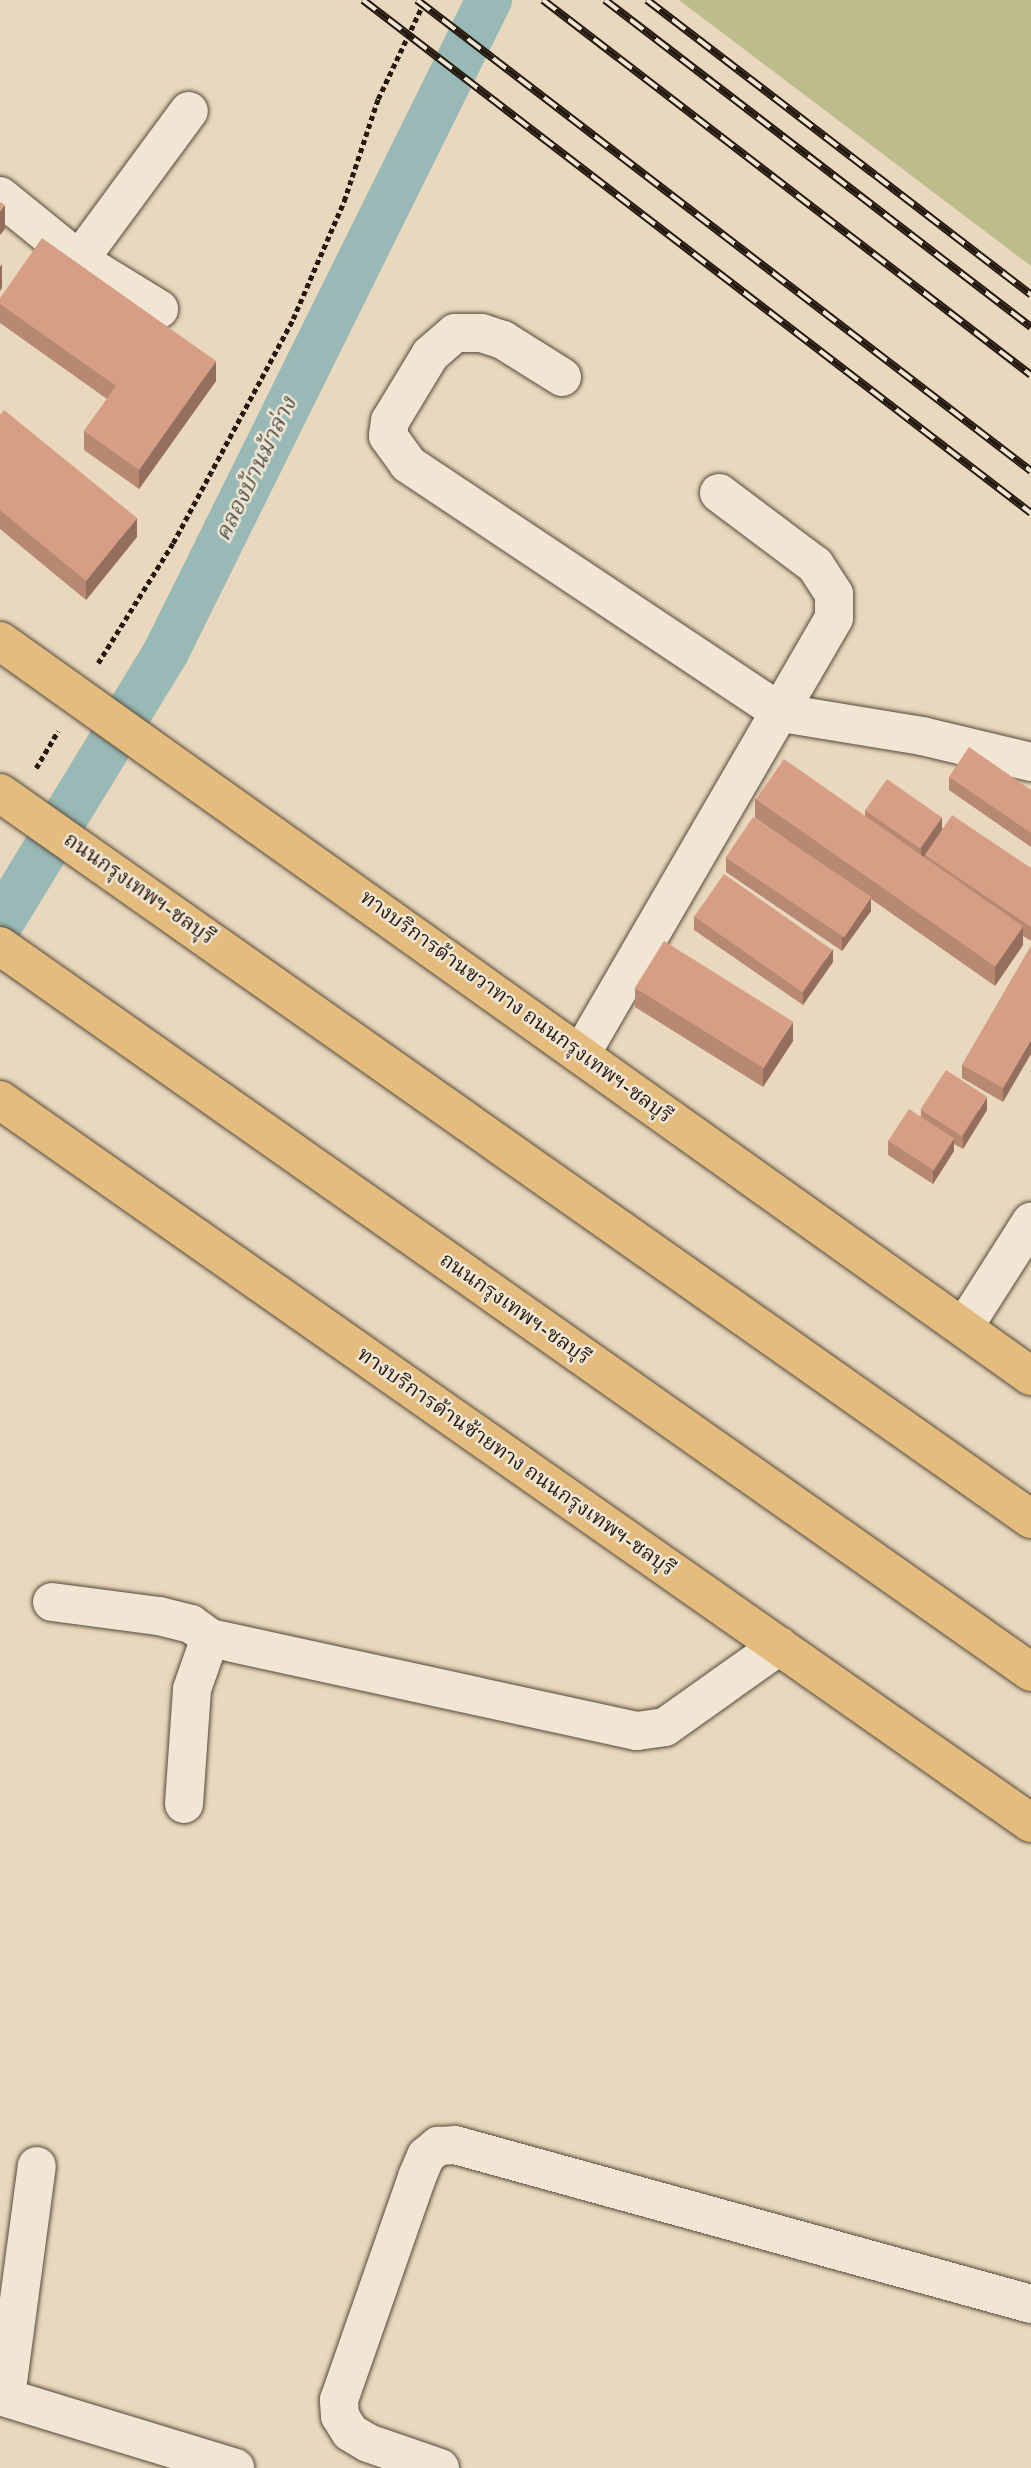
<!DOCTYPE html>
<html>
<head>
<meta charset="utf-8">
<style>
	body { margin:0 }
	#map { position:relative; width:1031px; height:2468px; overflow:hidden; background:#e9d8bd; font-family:"IM FELL Double Pica","Noto Serif Thai",serif }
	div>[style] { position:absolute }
	.green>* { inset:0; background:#bdbc8c }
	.canal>* { height:46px; margin:-23px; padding:0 23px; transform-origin:23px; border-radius:23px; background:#98b9b5 }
	.path>* { height:4.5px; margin-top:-2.25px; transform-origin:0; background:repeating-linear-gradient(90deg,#24190e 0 5px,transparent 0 8.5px) }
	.roads { filter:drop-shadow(0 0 2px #55493a) drop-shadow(0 0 2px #55493a) }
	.minor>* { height:38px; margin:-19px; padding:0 19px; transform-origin:19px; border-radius:19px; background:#f1e6d4 }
	.major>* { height:38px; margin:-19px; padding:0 19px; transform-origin:19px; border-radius:19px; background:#e4bc7e }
	.highway>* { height:38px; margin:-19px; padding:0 19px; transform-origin:19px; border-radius:19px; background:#e4bc7e }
	.rail>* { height:8px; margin-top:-4px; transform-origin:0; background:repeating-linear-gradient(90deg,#f1e6d4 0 16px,#24190e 0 32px); box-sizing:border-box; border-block:2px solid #24190e }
	.wall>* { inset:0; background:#b78872 }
	.shaded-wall>* { inset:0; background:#956f5d }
	.building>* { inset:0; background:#d59e85; transform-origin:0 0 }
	span { translate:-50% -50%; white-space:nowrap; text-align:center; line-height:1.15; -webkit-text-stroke:5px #f1e6d4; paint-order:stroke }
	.street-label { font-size:21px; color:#24190e }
	.water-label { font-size:23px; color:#4d5148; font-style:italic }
</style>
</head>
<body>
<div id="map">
	<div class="green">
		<div style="clip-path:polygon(679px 0,1031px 0,1031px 266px)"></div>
	</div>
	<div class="canal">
		<div style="left:0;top:924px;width:319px;rotate:-58.6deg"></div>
		<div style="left:166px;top:652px;width:728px;rotate:-63.65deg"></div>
	</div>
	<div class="path">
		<div style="left:98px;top:663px;width:142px;rotate:-58deg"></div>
		<div style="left:173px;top:543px;width:254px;rotate:-61.8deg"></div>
		<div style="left:293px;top:319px;width:129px;rotate:-66.6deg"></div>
		<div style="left:344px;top:201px;width:108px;rotate:-71.6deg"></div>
		<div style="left:378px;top:99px;width:110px;rotate:-64.6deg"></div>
		<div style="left:36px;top:768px;width:43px;rotate:-59.3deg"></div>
	</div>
	<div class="roads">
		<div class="minor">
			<div style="left:0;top:196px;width:102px;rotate:39deg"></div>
			<div style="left:79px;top:260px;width:94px;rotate:31.5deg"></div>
			<div style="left:79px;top:260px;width:185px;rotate:-53.6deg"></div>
			<div style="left:562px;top:377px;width:70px;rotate:-147.9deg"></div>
			<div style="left:503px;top:340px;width:23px;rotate:-162deg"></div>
			<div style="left:481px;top:333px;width:26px;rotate:180deg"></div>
			<div style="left:455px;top:333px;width:33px;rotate:139deg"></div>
			<div style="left:430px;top:355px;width:77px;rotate:121.2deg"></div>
			<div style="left:390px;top:421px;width:15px;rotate:98deg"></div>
			<div style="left:388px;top:436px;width:34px;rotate:54deg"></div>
			<div style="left:408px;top:464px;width:449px;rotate:33.7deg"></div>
			<div style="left:782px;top:713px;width:142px;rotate:9.3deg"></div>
			<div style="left:922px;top:736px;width:112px;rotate:13.4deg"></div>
			<div style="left:581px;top:1054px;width:504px;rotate:-59.87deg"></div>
			<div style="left:834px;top:618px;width:24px;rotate:-90deg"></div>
			<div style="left:834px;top:594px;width:35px;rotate:-123deg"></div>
			<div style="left:815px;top:565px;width:120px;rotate:-143.1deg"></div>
			<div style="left:964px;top:1327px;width:125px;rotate:-57.5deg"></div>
			<div style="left:52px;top:1602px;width:108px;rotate:7.5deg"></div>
			<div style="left:159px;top:1616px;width:33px;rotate:14deg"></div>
			<div style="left:191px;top:1624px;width:24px;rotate:36deg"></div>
			<div style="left:184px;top:1804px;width:115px;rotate:-86deg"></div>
			<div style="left:192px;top:1689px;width:54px;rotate:-70.6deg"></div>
			<div style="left:210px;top:1638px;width:437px;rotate:12.3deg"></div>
			<div style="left:637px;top:1731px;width:28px;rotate:-8deg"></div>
			<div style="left:665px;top:1727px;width:140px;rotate:-35.4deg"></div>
			<div style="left:0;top:2396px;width:246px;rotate:17deg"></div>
			<div style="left:6px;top:2397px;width:233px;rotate:-82.4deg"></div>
			<div style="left:440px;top:2468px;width:76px;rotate:-160.9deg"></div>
			<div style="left:368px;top:2443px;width:21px;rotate:-149deg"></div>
			<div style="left:350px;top:2432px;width:19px;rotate:-122deg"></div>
			<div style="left:340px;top:2416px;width:16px;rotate:-94deg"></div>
			<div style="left:339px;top:2400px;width:236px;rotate:-70.7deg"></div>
			<div style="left:417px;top:2177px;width:23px;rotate:-67deg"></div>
			<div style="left:426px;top:2156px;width:16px;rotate:-40deg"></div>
			<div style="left:438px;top:2146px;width:17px;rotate:-3deg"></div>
			<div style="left:455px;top:2145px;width:598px;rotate:15.43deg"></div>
		</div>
		<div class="major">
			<div style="left:0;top:641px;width:1266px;rotate:35.49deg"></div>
			<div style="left:0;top:1100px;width:1259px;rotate:35.04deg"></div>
		</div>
		<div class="highway">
			<div style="left:0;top:793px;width:1261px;rotate:35.15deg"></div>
			<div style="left:0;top:946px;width:1261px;rotate:35.15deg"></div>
		</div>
	</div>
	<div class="rail">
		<div style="left:363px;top:0;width:842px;rotate:37.52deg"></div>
		<div style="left:417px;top:0;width:774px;rotate:37.49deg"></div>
		<div style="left:543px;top:0;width:615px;rotate:37.54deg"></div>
		<div style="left:605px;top:0;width:537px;rotate:37.51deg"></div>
		<div style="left:647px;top:0;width:484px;rotate:37.5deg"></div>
	</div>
	<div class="wall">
		<div style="clip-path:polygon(0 298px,216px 381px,139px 489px,84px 450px,84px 431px,107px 399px,0 323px)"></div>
		<div style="clip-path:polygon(0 415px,137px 537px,86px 600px,0 529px)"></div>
		<div style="clip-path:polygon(949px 777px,1031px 790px,1031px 847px,949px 790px)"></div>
		<div style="clip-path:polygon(755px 799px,865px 816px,865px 810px,942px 828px,1031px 868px,1031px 941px,1023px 936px,1023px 945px,995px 986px,871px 899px,871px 911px,842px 951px,726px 872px,726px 858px,787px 840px,755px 818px)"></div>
		<div style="clip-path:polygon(694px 916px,833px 962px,803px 1005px,694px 930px)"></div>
		<div style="clip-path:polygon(1031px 946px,1003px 1102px,962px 1078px,962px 1065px)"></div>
		<div style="clip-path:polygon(635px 988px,793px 1041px,763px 1087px,635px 1007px)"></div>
		<div style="clip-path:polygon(921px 1110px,987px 1110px,963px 1149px,954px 1144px,954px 1151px,933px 1184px,888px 1155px,888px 1141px,921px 1117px)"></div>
	</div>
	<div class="shaded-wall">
		<div style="clip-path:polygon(5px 205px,5px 229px,0 235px,0 211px)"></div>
		<div style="clip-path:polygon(2px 264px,2px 288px,0 291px,0 267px)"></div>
		<div style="clip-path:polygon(216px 361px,216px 381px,139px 489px,139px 470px)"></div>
		<div style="clip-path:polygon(137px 518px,137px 537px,86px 600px,86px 581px)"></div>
		<div style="clip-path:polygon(942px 817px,942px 830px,921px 861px,921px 848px)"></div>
		<div style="clip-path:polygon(871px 897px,871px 911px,842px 951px,842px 938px)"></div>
		<div style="clip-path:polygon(1023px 926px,1023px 945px,995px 986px,995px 967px)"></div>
		<div style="clip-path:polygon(833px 949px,833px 962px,803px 1005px,803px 992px)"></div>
		<div style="clip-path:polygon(793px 1022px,793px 1041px,763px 1087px,763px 1068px)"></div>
		<div style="clip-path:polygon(1031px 1040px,1031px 1054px,1003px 1102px,1003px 1088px)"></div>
		<div style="clip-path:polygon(987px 1097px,987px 1110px,963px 1149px,963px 1136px)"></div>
		<div style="clip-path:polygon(954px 1138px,954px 1151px,933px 1184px,933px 1171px)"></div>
	</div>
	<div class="building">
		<div style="clip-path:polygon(0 202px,5px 205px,0 211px)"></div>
		<div style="clip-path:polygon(42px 238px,216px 361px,139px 470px,84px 431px,116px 386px,0 304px,0 298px)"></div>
		<div style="clip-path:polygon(4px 410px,137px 518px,86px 581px,0 510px,0 415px)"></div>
		<div style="clip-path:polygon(969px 747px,1031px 790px,1031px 833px,949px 777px)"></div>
		<div style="left:784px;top:759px;width:292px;height:49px;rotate:35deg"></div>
		<div style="left:887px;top:779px;width:67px;height:38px;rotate:35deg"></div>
		<div style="clip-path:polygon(952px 815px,1031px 868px,1031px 927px,925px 855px)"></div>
		<div style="left:753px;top:817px;width:143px;height:49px;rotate:34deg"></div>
		<div style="left:724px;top:874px;width:132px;height:52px;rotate:35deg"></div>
		<div style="left:664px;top:941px;width:152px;height:55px;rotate:32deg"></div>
		<div style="clip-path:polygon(1031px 946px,1031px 1040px,1003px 1088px,962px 1065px)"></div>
		<div style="left:946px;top:1070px;width:49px;height:47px;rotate:33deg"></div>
		<div style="left:909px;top:1109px;width:54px;height:38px;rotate:33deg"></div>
	</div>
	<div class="street-label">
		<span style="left:139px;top:889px;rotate:35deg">ถนนกรุงเทพฯ-ชลบุรี</span>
		<span style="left:516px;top:1007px;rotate:36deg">ทางบริการด้านขวาทาง ถนนกรุงเทพฯ-ชลบุรี</span>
		<span style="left:515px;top:1309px;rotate:35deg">ถนนกรุงเทพฯ-ชลบุรี</span>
		<span style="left:516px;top:1462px;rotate:35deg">ทางบริการด้านซ้ายทาง ถนนกรุงเทพฯ-ชลบุรี</span>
	</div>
	<div class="water-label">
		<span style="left:256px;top:469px;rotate:-64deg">คลองบ้านม้าล่าง</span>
	</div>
</div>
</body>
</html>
